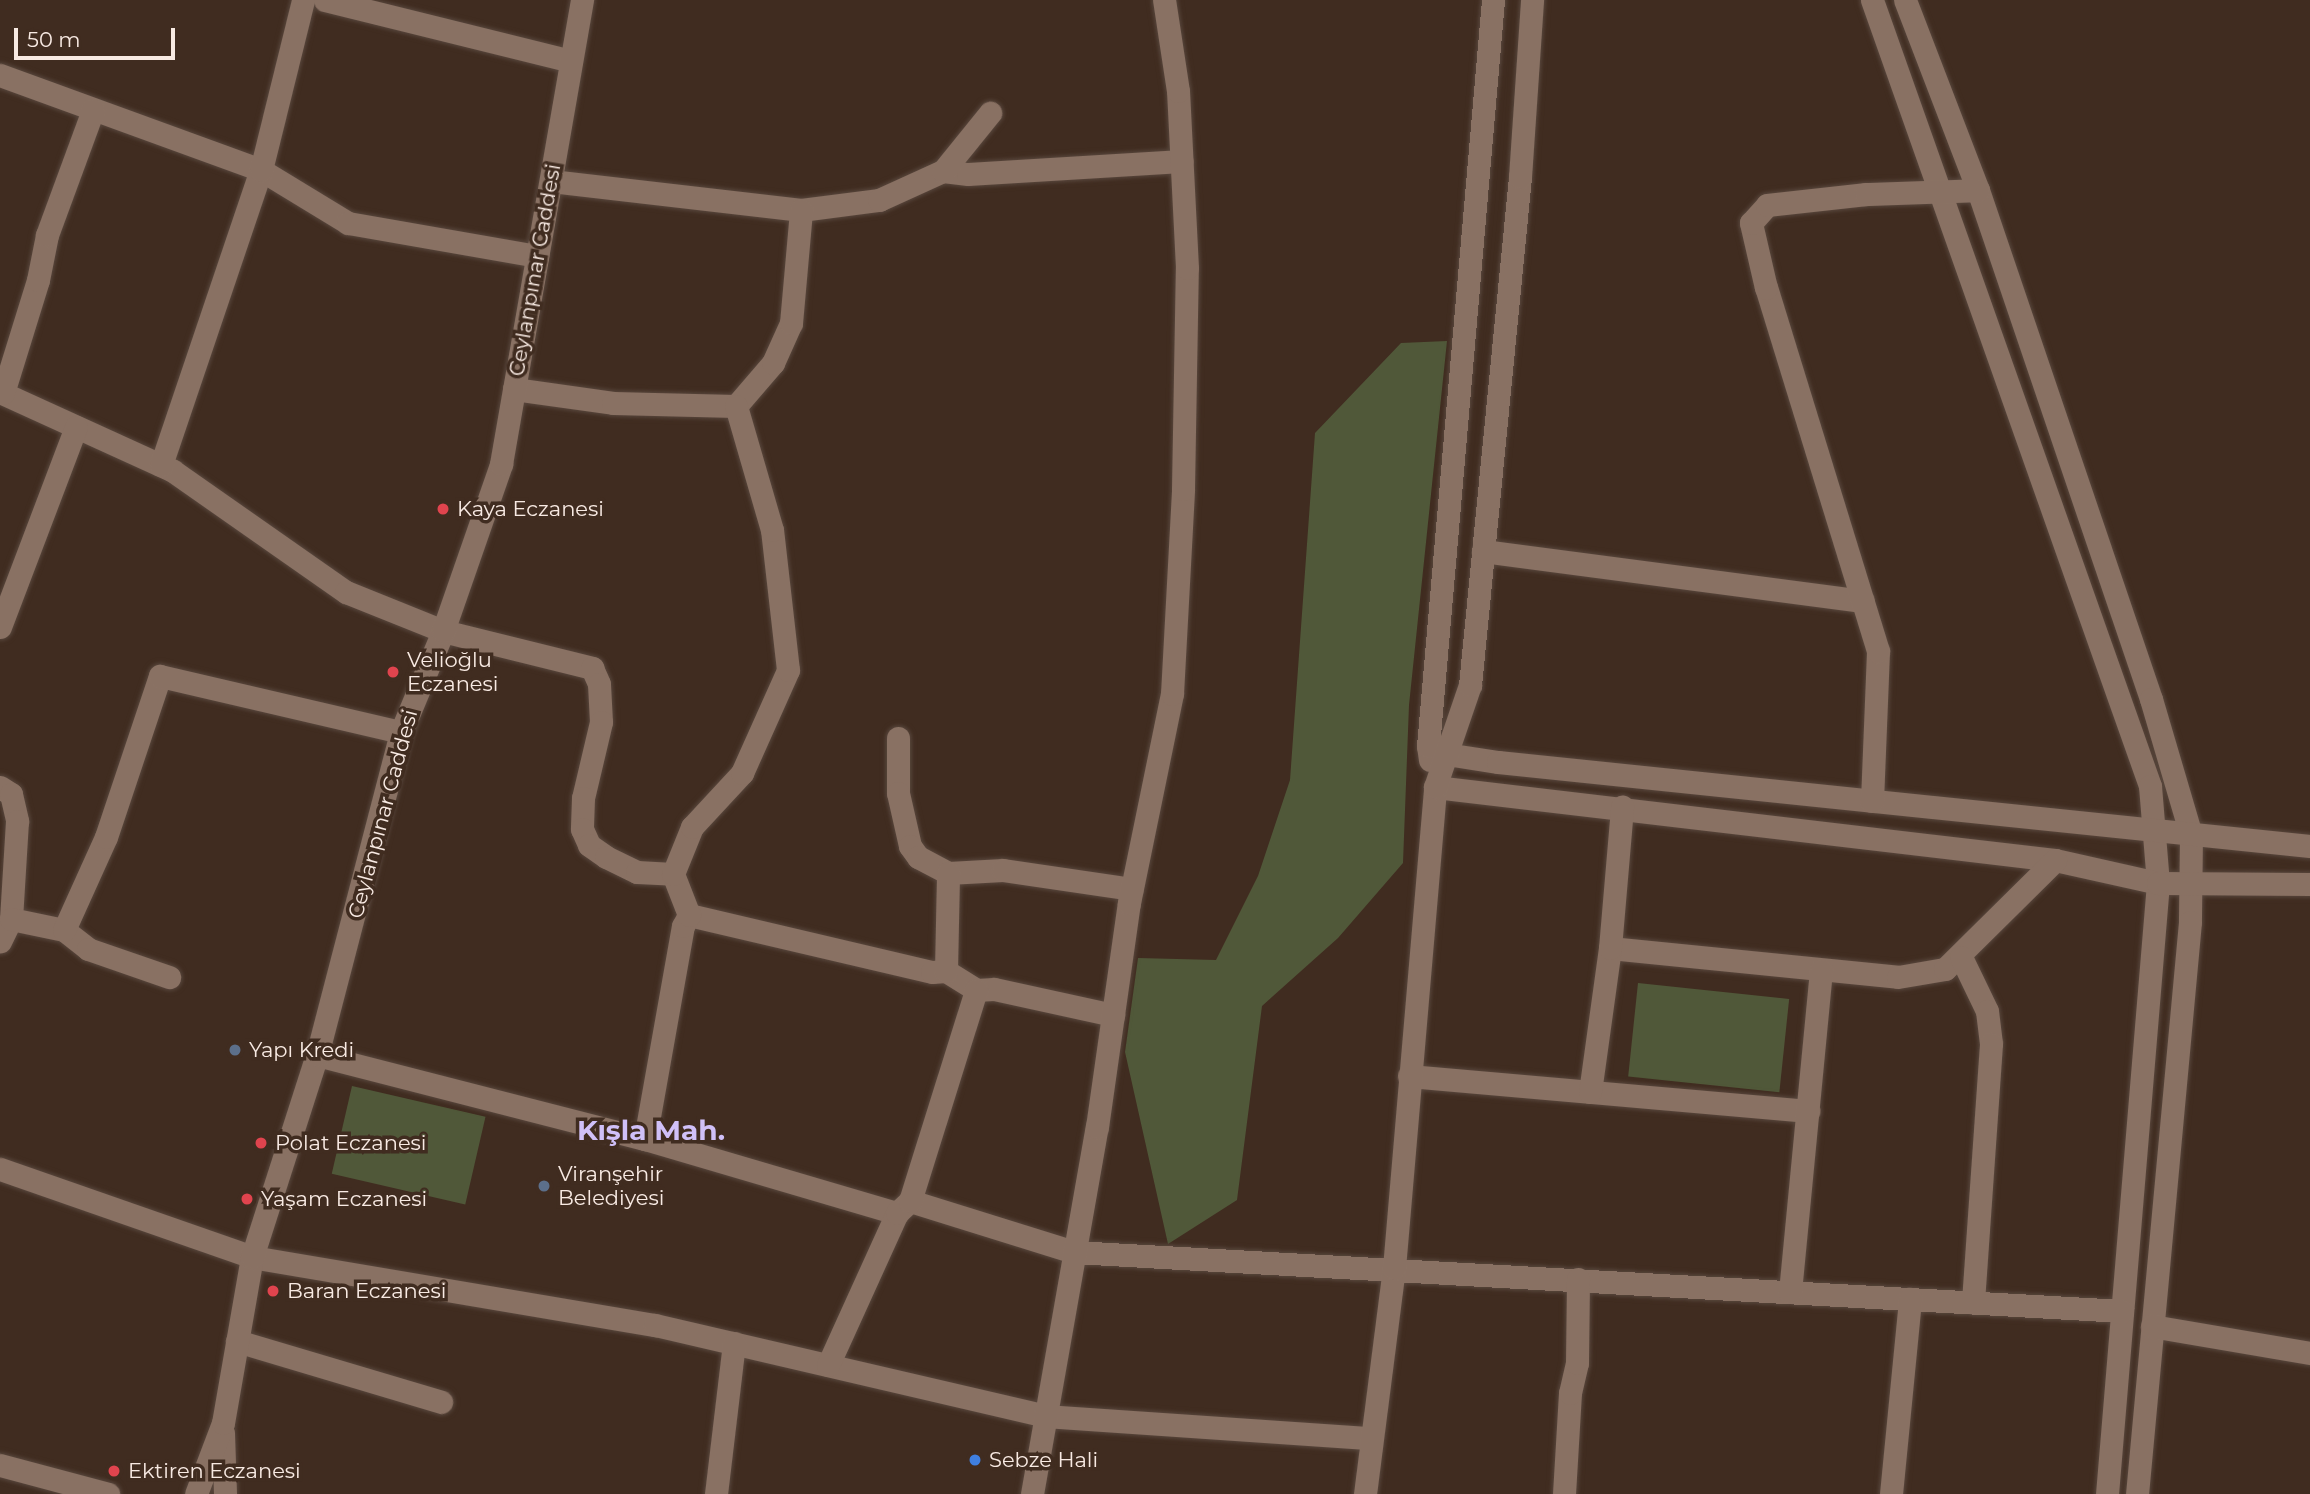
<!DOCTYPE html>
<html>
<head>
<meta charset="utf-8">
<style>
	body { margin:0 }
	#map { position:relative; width:2310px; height:1494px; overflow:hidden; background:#402c20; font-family:Montserrat,sans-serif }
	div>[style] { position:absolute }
	.green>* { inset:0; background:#505839; transform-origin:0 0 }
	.roads { filter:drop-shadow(0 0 2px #58473d) drop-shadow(0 0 2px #58473d) }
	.minor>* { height:23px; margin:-11.5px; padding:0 11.5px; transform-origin:11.5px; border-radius:11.5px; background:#897163 }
	.dots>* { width:19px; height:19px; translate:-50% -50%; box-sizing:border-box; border:4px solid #402c20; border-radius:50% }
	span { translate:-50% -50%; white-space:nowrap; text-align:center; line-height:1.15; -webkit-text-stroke:7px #402c20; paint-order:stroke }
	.street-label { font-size:21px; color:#f8eae3 }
	.poi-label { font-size:21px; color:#f8eae3 }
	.left { translate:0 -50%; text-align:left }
	.district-label { font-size:28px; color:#d0c0f8; font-weight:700 }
	.scale { position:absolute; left:14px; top:28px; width:161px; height:32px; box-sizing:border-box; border:4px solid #f8eae3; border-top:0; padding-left:9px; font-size:21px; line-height:24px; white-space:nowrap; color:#f8eae3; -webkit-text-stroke:5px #402c20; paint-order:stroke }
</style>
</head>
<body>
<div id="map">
	<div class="green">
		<div style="clip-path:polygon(1447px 341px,1409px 705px,1403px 863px,1338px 938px,1262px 1006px,1237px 1200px,1168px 1244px,1125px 1052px,1138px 958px,1216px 960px,1258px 876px,1290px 780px,1315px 433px,1401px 343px)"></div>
		<div style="left:1638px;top:983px;width:152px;height:94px;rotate:6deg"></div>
		<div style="left:352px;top:1086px;width:137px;height:90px;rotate:13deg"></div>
	</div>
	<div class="roads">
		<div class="minor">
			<div style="left:325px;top:0;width:253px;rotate:13.9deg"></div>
			<div style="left:1872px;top:0;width:834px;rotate:70.52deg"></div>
			<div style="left:2150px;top:786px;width:97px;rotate:85.3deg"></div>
			<div style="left:2158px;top:883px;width:613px;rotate:94.77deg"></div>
			<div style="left:1905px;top:0;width:204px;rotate:69deg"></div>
			<div style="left:1978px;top:190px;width:538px;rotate:71.23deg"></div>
			<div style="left:2151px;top:699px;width:142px;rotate:73.6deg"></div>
			<div style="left:2191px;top:835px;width:87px;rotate:90.7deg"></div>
			<div style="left:2190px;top:922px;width:574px;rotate:95.29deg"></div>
			<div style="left:0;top:75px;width:278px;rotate:20deg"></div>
			<div style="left:261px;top:170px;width:102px;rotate:31.3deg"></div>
			<div style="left:348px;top:223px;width:192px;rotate:9.9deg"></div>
			<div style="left:943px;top:171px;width:25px;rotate:7deg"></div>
			<div style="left:968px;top:174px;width:214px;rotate:-3.5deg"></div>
			<div style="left:551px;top:181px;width:252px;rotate:6.6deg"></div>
			<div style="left:801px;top:210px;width:79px;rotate:-7.3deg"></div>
			<div style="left:879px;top:200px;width:70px;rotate:-24.4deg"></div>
			<div style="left:943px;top:171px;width:75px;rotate:-51deg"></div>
			<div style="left:514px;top:389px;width:100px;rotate:8deg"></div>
			<div style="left:613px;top:403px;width:123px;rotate:1.4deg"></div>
			<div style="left:0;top:392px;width:190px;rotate:24.5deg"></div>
			<div style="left:173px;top:471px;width:211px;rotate:35deg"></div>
			<div style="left:346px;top:592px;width:105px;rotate:21.9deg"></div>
			<div style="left:443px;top:631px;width:154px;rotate:13.9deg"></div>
			<div style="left:592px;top:668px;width:17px;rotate:66deg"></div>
			<div style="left:599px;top:684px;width:38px;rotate:87deg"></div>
			<div style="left:601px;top:722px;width:78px;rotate:103.3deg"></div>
			<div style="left:583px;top:798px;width:31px;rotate:92deg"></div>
			<div style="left:582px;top:829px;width:17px;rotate:66deg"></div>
			<div style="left:589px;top:845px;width:21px;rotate:35deg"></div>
			<div style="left:606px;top:857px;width:34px;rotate:26deg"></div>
			<div style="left:637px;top:872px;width:36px;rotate:3deg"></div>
			<div style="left:3px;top:393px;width:118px;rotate:-72.8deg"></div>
			<div style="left:38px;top:280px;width:46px;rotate:-78.7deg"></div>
			<div style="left:47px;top:235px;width:133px;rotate:-69.8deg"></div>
			<div style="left:736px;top:406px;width:57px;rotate:-49.3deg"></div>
			<div style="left:773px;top:363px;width:44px;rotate:-65.8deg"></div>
			<div style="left:791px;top:323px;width:113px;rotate:-84.9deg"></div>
			<div style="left:161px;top:465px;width:311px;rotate:-71.3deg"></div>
			<div style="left:261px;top:170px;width:175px;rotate:-76.1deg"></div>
			<div style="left:1483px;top:551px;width:383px;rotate:7.5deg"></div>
			<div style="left:0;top:627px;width:214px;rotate:-69.2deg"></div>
			<div style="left:898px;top:738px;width:55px;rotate:90deg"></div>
			<div style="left:898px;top:793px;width:54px;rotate:77.2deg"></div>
			<div style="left:910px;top:846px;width:14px;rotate:54deg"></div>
			<div style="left:918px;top:857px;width:34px;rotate:28deg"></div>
			<div style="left:948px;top:873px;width:55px;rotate:-3.1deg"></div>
			<div style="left:1003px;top:870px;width:130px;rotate:8.4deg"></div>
			<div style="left:1428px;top:746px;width:20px;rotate:24deg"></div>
			<div style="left:1446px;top:754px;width:53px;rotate:8.7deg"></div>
			<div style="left:1498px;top:762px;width:816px;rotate:5.91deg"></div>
			<div style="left:1430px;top:760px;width:14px;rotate:-98deg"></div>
			<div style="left:1428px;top:746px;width:749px;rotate:-85.02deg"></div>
			<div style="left:0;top:787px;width:13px;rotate:32deg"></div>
			<div style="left:11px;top:794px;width:28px;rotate:77deg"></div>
			<div style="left:17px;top:821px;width:98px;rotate:93.5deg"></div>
			<div style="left:11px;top:919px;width:25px;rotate:116deg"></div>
			<div style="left:1435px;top:787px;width:624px;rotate:6.72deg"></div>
			<div style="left:2055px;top:860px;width:106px;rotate:12.6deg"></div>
			<div style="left:2158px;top:883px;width:152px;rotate:0.4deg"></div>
			<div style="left:1872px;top:801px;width:150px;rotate:-87.7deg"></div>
			<div style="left:1878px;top:651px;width:380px;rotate:-107.1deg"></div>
			<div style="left:1766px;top:288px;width:67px;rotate:-103deg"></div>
			<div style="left:1751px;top:223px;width:24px;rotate:-48deg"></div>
			<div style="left:1767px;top:205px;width:100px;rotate:-6.3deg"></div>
			<div style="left:1866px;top:194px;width:112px;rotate:-2deg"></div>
			<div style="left:689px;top:915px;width:250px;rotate:13.2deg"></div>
			<div style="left:932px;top:972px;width:14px;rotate:-4deg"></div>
			<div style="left:946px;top:971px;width:36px;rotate:32deg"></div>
			<div style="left:976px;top:990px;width:18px;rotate:-3deg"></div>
			<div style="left:994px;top:989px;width:122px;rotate:12.3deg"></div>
			<div style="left:11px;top:919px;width:54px;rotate:11.7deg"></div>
			<div style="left:64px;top:930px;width:31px;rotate:38deg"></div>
			<div style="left:88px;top:949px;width:86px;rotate:19.1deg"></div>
			<div style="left:64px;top:930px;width:102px;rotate:-65.7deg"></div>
			<div style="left:106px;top:837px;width:170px;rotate:-71.5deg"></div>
			<div style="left:160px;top:676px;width:247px;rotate:13.1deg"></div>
			<div style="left:1610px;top:948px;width:289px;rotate:5.7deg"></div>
			<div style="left:1898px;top:977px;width:48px;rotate:-9.7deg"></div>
			<div style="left:1945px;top:969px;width:155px;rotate:-44.7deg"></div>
			<div style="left:1961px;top:957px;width:60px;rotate:64.3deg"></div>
			<div style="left:1987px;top:1011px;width:33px;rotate:83deg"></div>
			<div style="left:1991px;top:1044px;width:259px;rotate:94deg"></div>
			<div style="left:946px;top:971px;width:98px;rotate:-88.8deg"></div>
			<div style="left:317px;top:1055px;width:339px;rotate:14.4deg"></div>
			<div style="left:645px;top:1139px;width:263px;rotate:16.4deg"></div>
			<div style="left:1409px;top:1076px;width:401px;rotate:5deg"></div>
			<div style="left:1590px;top:1092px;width:145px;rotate:-82.1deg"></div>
			<div style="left:1610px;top:948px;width:142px;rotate:-85.1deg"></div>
			<div style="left:645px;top:1139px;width:216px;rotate:-79.9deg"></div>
			<div style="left:683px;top:926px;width:13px;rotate:-61deg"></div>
			<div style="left:689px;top:915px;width:44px;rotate:-111.3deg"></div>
			<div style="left:673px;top:874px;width:51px;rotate:-68deg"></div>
			<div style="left:692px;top:827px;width:74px;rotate:-47.2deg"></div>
			<div style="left:742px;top:773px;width:113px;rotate:-65.9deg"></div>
			<div style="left:788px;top:670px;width:141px;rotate:-96.5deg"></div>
			<div style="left:772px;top:530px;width:129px;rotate:-106.2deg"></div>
			<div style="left:0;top:1169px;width:267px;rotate:19.2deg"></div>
			<div style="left:252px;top:1257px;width:409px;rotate:9.6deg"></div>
			<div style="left:655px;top:1325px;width:400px;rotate:13.1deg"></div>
			<div style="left:1045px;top:1416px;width:326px;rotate:3.9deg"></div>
			<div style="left:910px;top:1201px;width:172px;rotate:17.3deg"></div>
			<div style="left:1074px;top:1252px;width:1050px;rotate:3.22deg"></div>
			<div style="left:1790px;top:1292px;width:323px;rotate:-84.5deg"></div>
			<div style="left:2152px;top:1326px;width:160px;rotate:9.7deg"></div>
			<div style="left:237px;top:1341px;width:213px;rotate:16.6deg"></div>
			<div style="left:828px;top:1365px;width:167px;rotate:-65.6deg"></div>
			<div style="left:897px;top:1213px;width:18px;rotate:-43deg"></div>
			<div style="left:910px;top:1201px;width:221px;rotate:-72.6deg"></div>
			<div style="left:223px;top:1433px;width:61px;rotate:88.1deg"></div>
			<div style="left:0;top:1465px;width:112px;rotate:15deg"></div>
			<div style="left:196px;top:1494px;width:76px;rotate:-69.2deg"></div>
			<div style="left:223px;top:1423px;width:169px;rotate:-80.1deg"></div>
			<div style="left:252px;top:1257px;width:212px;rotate:-72.2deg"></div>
			<div style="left:317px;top:1055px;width:334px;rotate:-75.4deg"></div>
			<div style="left:401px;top:732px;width:109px;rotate:-67.4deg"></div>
			<div style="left:443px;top:631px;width:177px;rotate:-70.8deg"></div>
			<div style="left:501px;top:464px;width:471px;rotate:-80.1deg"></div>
			<div style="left:716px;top:1494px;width:152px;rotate:-83.2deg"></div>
			<div style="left:1032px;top:1494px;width:373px;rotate:-80deg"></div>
			<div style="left:1097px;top:1127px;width:226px;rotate:-81.9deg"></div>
			<div style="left:1129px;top:903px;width:213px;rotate:-78.4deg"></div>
			<div style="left:1172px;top:694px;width:205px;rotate:-86.9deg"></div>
			<div style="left:1183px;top:489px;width:221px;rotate:-89deg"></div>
			<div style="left:1187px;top:268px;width:177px;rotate:-92.9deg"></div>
			<div style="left:1178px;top:91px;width:92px;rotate:-98.7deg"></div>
			<div style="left:1365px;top:1494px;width:228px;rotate:-82.7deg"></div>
			<div style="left:1394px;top:1268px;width:483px;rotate:-85.1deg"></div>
			<div style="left:1435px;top:787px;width:108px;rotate:-71.1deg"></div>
			<div style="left:1470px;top:685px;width:510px;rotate:-84.38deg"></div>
			<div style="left:1520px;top:177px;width:177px;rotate:-86.1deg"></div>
			<div style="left:1564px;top:1494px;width:101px;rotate:-86.6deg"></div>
			<div style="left:1570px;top:1393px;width:31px;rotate:-77deg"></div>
			<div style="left:1577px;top:1363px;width:84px;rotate:-89.3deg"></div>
			<div style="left:1891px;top:1494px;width:196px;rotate:-84.4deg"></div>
		</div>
	</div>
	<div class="dots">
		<div style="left:443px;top:509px;background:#e0444e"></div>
		<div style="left:393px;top:672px;background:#e0444e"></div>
		<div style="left:235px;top:1050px;background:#5c6f8a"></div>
		<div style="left:261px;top:1143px;background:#e0444e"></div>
		<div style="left:544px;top:1186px;background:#5c6f8a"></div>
		<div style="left:247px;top:1199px;background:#e0444e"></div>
		<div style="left:273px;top:1291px;background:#e0444e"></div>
		<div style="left:975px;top:1460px;background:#3f7fe0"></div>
		<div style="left:114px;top:1471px;background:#e0444e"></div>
	</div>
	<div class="street-label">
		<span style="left:535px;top:270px;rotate:-80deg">Ceylanpınar Caddesi</span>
		<span style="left:383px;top:814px;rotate:-75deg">Ceylanpınar Caddesi</span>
	</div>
	<div class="poi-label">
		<span class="left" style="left:457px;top:509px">Kaya Eczanesi</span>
		<span class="left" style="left:407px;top:672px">Velioğlu<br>Eczanesi</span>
		<span class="left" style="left:249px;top:1050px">Yapı Kredi</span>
		<span class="left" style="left:275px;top:1143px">Polat Eczanesi</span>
		<span class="left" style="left:558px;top:1186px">Viranşehir<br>Belediyesi</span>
		<span class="left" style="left:261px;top:1199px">Yaşam Eczanesi</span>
		<span class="left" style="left:287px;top:1291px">Baran Eczanesi</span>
		<span class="left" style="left:989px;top:1460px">Sebze Hali</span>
		<span class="left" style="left:128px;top:1471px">Ektiren Eczanesi</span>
	</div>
	<div class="district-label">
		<span style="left:651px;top:1130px">Kışla Mah.</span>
	</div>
	<div class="scale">50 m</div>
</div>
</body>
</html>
